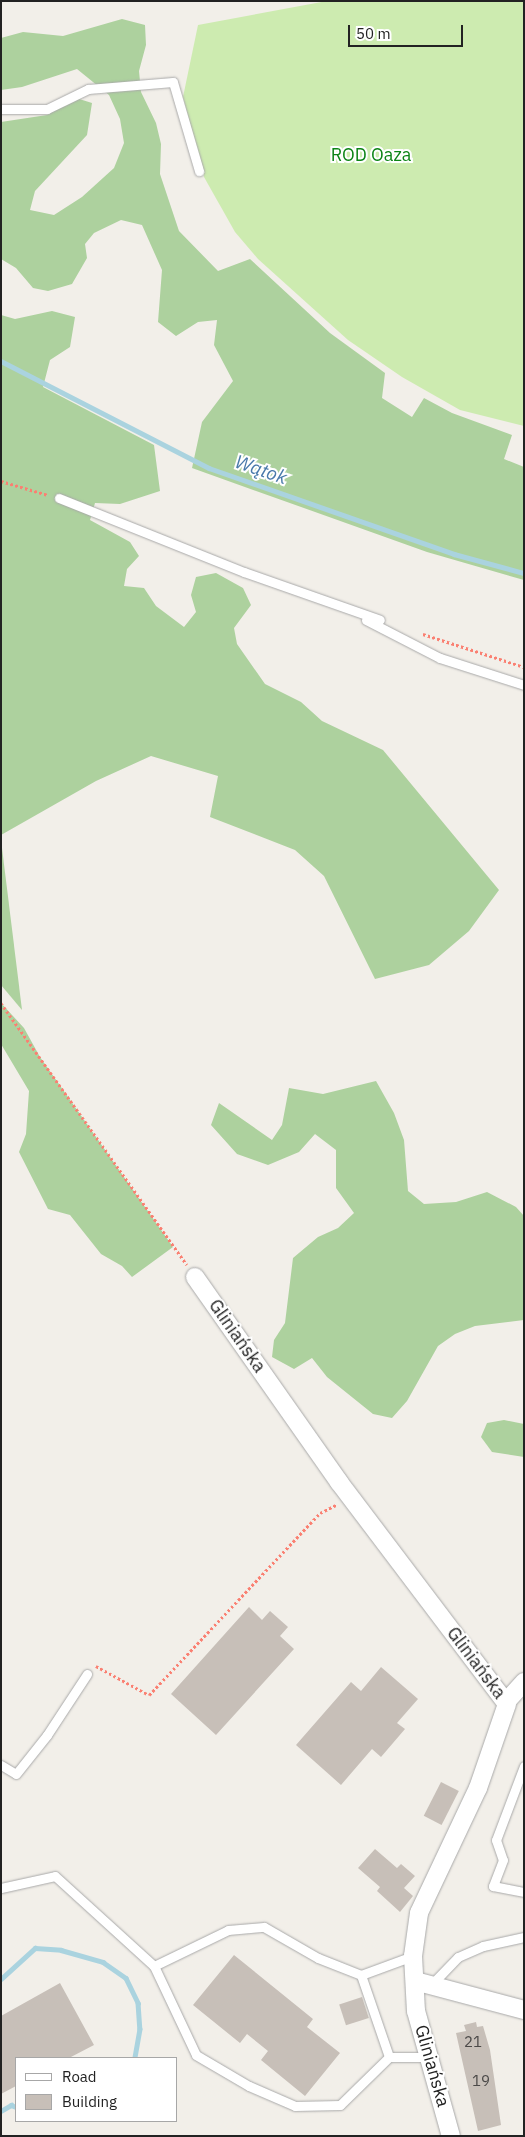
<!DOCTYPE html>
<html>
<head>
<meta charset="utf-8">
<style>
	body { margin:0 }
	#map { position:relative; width:525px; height:2137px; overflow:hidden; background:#f2efe9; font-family:"IBM Plex Sans",sans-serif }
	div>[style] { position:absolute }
	.grass>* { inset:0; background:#cdebb0 }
	.forest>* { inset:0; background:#add19e }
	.stream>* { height:4.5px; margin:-2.25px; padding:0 2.25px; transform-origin:2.25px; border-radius:2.25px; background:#aad3df }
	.building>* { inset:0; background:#c7bfb8; transform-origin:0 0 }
	.path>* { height:2.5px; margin-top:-1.25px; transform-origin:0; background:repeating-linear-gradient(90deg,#fa8072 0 2.5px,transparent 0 5px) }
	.roads { filter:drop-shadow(0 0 1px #a9a9a9) drop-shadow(0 0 1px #a9a9a9) }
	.lane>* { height:9px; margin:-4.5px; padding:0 4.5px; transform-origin:4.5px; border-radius:4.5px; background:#fff }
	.street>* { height:18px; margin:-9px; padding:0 9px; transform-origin:9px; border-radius:9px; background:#fff }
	span { translate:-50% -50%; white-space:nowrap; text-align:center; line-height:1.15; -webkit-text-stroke:4px #fff; paint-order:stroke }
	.number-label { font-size:15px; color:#4b4948 }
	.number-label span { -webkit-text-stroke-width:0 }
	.park-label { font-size:18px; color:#0c8416 }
	.street-label { font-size:18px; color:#222 }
	.water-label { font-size:19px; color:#4a7aab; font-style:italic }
	.frame { position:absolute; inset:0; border:2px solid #222; pointer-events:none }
	.legend { position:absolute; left:15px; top:2057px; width:162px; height:65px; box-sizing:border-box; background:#fff; border:1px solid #a7a7a7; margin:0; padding:6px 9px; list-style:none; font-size:15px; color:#222 }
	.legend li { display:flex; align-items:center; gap:10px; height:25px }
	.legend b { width:25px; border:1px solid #a7a7a7 }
	.scale { position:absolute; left:348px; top:25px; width:115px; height:22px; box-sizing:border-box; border:2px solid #222; border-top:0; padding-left:6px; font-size:15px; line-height:18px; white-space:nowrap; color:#222; -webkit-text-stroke:4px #fff; paint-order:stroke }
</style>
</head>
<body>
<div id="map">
	<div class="grass">
		<div style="clip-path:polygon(327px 1px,524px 1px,524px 426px,460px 410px,402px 377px,348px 340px,258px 259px,235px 232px,204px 177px,183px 97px,198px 25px)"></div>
	</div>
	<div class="forest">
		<div style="clip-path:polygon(122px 19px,145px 25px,146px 45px,139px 71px,141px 92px,156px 123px,161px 144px,160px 174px,179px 231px,218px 271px,250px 259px,330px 333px,385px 373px,382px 398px,412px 417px,424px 398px,452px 413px,512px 435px,504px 459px,524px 467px,524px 580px,427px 552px,192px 468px,202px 422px,233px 381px,214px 345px,217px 320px,198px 322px,176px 336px,158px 322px,162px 270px,142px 225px,121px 220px,94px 233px,85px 244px,87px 258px,72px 284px,48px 291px,33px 288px,16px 268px,1px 259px,1px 122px,47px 115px,76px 98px,92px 103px,87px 135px,35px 191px,30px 210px,54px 215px,82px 197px,114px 168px,124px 143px,120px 119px,109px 95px,77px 69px,22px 87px,1px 90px,1px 38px,23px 32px,63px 36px)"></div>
		<div style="clip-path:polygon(52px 311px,75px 317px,70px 347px,50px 360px,43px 387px,154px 445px,160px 491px,120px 504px,95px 503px,90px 520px,130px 542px,139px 556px,127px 569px,124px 586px,144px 588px,156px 606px,184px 627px,196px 612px,191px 595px,196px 577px,216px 573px,243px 588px,251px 605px,234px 628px,237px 644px,265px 684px,301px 702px,322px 721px,383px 750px,499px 890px,469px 931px,429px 965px,375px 979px,324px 876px,295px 850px,210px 817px,218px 776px,151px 756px,96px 781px,1px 835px,1px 315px,15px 319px)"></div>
		<div style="clip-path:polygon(1px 840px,22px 1010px,1px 985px)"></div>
		<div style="clip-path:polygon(1px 1003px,24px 1028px,40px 1057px,173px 1247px,132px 1277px,122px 1266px,101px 1254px,70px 1215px,48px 1209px,19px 1152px,26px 1134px,29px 1091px,1px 1044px)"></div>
		<div style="clip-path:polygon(376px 1081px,394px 1113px,404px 1140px,408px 1191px,424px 1204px,456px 1202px,487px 1192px,516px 1207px,524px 1216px,524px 1320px,475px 1326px,455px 1334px,438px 1346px,407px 1401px,392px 1418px,373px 1414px,327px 1377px,312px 1358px,294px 1369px,272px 1357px,274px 1340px,285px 1323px,293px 1258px,318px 1237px,338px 1228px,354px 1213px,336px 1188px,336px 1150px,315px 1134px,299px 1152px,268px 1165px,237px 1154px,211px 1125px,219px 1103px,272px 1140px,282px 1125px,289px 1088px,323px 1094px)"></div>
		<div style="clip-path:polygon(504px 1420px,524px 1424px,524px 1457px,492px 1452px,481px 1437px,487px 1423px)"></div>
	</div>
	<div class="stream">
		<div style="left:1px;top:361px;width:234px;rotate:27.2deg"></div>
		<div style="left:209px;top:468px;width:260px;rotate:19.3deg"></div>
		<div style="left:454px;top:554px;width:73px;rotate:15.2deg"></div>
		<div style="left:1px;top:1979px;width:46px;rotate:-42.4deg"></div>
		<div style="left:35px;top:1948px;width:26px;rotate:4deg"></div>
		<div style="left:61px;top:1950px;width:44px;rotate:15.9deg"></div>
		<div style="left:103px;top:1962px;width:28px;rotate:35deg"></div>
		<div style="left:126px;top:1978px;width:28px;rotate:64deg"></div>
		<div style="left:138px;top:2003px;width:26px;rotate:86deg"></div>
		<div style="left:140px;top:2029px;width:29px;rotate:100deg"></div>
		<div style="left:1px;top:2111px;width:12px;rotate:-31deg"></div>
		<div style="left:11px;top:2105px;width:5px;rotate:22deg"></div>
	</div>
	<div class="building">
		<div style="clip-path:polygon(249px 1607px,262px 1620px,270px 1611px,288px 1627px,280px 1636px,294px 1649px,216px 1735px,171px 1694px)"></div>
		<div style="clip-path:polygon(381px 1667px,418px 1699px,397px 1723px,405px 1729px,381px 1757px,372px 1749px,341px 1785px,296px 1745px,351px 1682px,361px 1691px)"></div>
		<div style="left:441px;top:1782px;width:20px;height:38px;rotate:27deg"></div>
		<div style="clip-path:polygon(375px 1849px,397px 1868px,401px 1864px,415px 1876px,404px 1888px,413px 1896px,400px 1912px,377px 1891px,380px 1887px,358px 1868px)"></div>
		<div style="clip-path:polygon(234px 1955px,313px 2019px,307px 2027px,340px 2053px,305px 2096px,261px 2060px,268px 2051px,247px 2034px,240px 2043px,193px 2005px)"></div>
		<div style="clip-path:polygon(60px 1983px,94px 2045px,69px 2058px,16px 2058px,16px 2086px,1px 2094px,1px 2016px)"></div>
		<div style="left:362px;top:1997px;width:22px;height:24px;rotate:72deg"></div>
		<div style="clip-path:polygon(476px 2022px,477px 2027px,483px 2026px,490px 2050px,501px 2125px,478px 2131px,456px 2033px,466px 2031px,464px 2025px)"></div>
	</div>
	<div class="path">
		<div style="left:1px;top:481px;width:49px;rotate:16.6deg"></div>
		<div style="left:423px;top:634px;width:106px;rotate:18.1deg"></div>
		<div style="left:1px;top:1003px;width:321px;rotate:54.6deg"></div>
		<div style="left:96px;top:1666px;width:60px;rotate:28.7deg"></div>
		<div style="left:149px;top:1695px;width:250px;rotate:-46.8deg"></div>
		<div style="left:320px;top:1513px;width:18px;rotate:-27deg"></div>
	</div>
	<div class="roads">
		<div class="lane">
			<div style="left:1px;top:109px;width:46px"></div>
			<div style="left:47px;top:109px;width:46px;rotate:-26deg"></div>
			<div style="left:88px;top:89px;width:85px;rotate:-4.7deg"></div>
			<div style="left:173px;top:82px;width:93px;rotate:73.7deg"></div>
			<div style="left:59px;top:498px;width:199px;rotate:21.8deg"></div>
			<div style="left:244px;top:572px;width:144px;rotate:19.4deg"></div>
			<div style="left:366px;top:620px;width:83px;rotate:27.2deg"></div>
			<div style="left:440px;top:658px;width:88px;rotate:17.8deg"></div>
			<div style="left:1px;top:1765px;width:17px;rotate:31deg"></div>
			<div style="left:16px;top:1774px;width:50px;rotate:-51.5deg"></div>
			<div style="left:47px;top:1735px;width:73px;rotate:-56.7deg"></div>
			<div style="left:524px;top:1766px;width:79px;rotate:110.7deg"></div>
			<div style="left:496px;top:1840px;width:21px;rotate:71deg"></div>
			<div style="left:503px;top:1860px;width:28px;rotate:111deg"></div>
			<div style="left:493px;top:1886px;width:32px;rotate:11deg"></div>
			<div style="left:1px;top:1888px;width:55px;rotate:-12.5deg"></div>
			<div style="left:55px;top:1876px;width:134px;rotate:42.3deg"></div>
			<div style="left:154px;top:1966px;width:82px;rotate:-25.9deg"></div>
			<div style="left:228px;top:1930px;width:36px;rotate:-5deg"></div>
			<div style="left:264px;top:1927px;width:62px;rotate:29.9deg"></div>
			<div style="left:318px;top:1958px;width:46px;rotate:21.6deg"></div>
			<div style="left:361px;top:1975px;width:55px;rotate:-20.1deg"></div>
			<div style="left:154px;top:1966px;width:98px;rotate:64.7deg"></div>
			<div style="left:196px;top:2055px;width:61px;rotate:30.3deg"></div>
			<div style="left:249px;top:2086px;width:50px;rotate:23.5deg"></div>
			<div style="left:295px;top:2106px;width:45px;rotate:-1.3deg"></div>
			<div style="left:340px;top:2105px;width:69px;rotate:-44.4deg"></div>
			<div style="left:389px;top:2057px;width:40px"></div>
			<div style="left:361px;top:1975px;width:87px;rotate:71.1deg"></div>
			<div style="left:431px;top:1985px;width:39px;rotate:-46deg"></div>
			<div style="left:458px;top:1957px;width:27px;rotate:-24deg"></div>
			<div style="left:483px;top:1946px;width:42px;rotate:-12.4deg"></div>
		</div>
		<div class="street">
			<div style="left:195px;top:1277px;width:251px;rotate:54.9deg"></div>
			<div style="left:339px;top:1482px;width:278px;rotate:52.9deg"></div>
			<div style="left:507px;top:1704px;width:89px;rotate:109deg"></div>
			<div style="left:478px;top:1788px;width:138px;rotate:115.3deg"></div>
			<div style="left:419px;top:1913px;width:43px;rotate:97.9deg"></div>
			<div style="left:413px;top:1956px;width:55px;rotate:86.9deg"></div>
			<div style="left:416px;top:2011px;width:130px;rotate:74.4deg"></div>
			<div style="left:506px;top:1702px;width:27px;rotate:-48deg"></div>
			<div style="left:415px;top:1981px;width:113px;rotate:14.9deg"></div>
		</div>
	</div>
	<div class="number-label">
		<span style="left:473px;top:2042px">21</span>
		<span style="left:481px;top:2081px">19</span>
	</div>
	<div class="park-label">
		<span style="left:371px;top:155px">ROD Oaza</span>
	</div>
	<div class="street-label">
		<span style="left:237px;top:1336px;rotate:55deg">Gliniańska</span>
		<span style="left:476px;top:1663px;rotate:53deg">Gliniańska</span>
		<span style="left:432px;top:2066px;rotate:74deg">Gliniańska</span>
	</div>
	<div class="water-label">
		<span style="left:261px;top:470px;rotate:19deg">Wątok</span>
	</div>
	<div class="frame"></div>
	<ul class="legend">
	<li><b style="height:6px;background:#fff"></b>Road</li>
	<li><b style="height:14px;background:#c7bfb8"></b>Building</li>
	</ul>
	<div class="scale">50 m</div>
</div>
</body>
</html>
